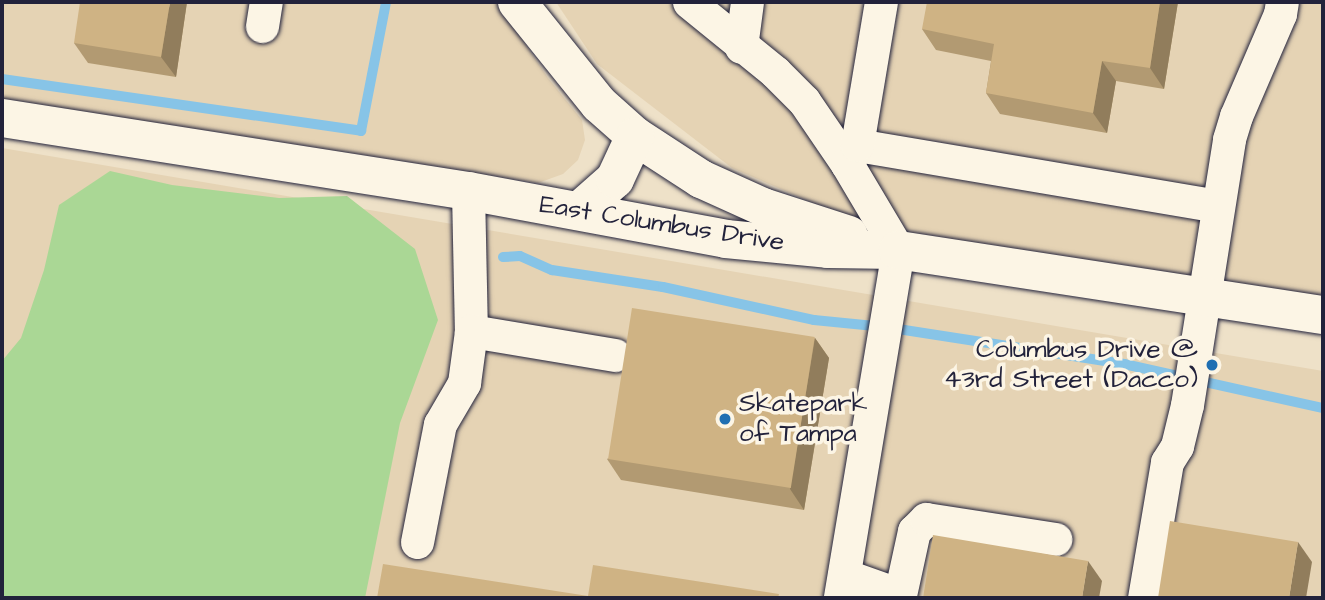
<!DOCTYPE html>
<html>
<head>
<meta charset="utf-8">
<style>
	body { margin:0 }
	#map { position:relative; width:1325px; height:600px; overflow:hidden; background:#eee1c8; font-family:"Architects Daughter",sans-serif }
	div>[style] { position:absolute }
	.built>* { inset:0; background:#e5d3b4 }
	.green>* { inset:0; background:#aad795 }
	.stream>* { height:10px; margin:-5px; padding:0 5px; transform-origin:5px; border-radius:5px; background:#87c4e7 }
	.roads { filter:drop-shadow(0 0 2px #22223b) drop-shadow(0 0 2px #22223b) }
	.minor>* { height:33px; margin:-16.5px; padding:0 16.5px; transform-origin:16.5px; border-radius:16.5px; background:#fcf5e5 }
	.major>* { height:38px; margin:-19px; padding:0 19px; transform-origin:19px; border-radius:19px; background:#fcf5e5 }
	.wall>* { inset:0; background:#b29a72 }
	.shaded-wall>* { inset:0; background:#917d5c }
	.building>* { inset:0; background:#cfb384; transform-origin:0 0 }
	.dots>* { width:19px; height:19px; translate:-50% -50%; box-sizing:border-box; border:4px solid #fcf5e5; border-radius:50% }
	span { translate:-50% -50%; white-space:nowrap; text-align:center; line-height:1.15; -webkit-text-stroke:7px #fcf5e5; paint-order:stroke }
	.street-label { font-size:26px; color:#22223b }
	.poi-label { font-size:26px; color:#22223b }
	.right { translate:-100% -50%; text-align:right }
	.left { translate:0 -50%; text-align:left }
	.frame { position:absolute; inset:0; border:4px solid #22223b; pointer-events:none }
</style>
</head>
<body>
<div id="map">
	<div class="built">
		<div style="clip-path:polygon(2px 2px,497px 2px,548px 78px,582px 120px,585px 140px,578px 160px,563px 174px,538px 183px,2px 101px)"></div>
		<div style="clip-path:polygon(556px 2px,1323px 2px,1323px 297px,890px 236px,732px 168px,597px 64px)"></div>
		<div style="clip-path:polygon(2px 148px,1323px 371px,1323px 598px,2px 598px)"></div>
	</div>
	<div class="green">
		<div style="clip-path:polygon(110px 171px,172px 185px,279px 198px,347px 196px,415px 249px,438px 320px,400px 423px,365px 598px,2px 598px,2px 361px,21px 338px,44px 270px,59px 205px)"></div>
	</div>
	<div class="stream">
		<div style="left:2px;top:79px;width:363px;rotate:8.2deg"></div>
		<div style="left:361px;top:131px;width:131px;rotate:-79deg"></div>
		<div style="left:503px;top:257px;width:17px;rotate:-3deg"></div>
		<div style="left:520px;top:256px;width:35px;rotate:24deg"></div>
		<div style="left:552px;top:270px;width:112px;rotate:8.7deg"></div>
		<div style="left:663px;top:287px;width:155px;rotate:12.3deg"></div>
		<div style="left:814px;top:320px;width:71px;rotate:5.6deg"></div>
		<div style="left:885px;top:327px;width:242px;rotate:8.8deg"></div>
		<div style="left:1124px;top:364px;width:204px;rotate:12.5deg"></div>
	</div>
	<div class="roads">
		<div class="minor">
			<div style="left:689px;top:2px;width:111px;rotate:39.1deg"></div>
			<div style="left:775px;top:72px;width:41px;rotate:45deg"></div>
			<div style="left:804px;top:101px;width:76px;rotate:55.7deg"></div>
			<div style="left:847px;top:164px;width:100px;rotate:59.3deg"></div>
			<div style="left:898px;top:250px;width:353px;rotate:99.5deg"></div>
			<div style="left:262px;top:26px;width:24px;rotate:-81deg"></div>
			<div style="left:741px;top:47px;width:45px;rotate:-82.4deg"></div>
			<div style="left:857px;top:145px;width:366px;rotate:9.6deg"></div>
			<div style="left:847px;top:164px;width:21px;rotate:-62deg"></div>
			<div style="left:857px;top:145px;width:145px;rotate:-80.5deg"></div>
			<div style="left:468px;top:191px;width:140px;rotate:88.8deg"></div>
			<div style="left:471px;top:331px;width:146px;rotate:9.5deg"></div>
			<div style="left:417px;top:542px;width:120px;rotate:-79deg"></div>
			<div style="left:440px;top:424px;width:48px;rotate:-59.7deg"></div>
			<div style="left:464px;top:383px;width:52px;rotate:-82.3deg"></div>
			<div style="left:844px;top:575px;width:59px;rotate:19.7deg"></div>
			<div style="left:900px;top:595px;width:3px;rotate:90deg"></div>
			<div style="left:900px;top:595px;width:66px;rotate:-77.7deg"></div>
			<div style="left:914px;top:531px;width:17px;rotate:-45deg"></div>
			<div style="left:926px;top:519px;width:131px;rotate:8.8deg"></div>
			<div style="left:1144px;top:598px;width:138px;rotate:-80.4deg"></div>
			<div style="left:1167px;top:462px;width:19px;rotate:-58deg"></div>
			<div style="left:1177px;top:446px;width:42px;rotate:-76.3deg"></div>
			<div style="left:1187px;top:405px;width:269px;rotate:-81deg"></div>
			<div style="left:1229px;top:139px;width:24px;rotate:-73deg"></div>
			<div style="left:1236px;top:116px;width:111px;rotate:-66.7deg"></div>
			<div style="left:1280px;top:14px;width:12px;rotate:-81deg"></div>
		</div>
		<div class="major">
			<div style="left:517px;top:2px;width:131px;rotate:51.2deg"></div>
			<div style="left:599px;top:104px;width:48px;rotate:41.6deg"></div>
			<div style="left:635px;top:136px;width:79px;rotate:33.1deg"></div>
			<div style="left:701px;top:179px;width:68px;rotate:24.3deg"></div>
			<div style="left:763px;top:207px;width:90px;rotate:18deg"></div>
			<div style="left:2px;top:118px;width:472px;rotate:8.9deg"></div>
			<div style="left:468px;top:191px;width:262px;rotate:10.5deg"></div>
			<div style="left:726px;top:239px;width:102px;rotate:5.6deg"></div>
			<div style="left:828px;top:249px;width:70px;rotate:0.8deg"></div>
			<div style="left:898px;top:250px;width:430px;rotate:8.7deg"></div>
			<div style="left:579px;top:211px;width:48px;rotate:-41.6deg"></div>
			<div style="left:615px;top:179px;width:47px;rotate:-65.1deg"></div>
		</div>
	</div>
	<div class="wall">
		<div style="clip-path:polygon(187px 2px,176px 77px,88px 63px,74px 43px)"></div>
		<div style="clip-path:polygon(1178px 2px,1164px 89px,1116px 81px,1107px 133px,1000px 114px,986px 93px,991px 61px,936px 50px,922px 29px)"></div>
		<div style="clip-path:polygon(815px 338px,829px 358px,804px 510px,621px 480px,607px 459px)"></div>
	</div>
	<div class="shaded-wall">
		<div style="clip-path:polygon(170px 2px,187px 2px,176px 77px,161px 57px)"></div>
		<div style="clip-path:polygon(1160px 2px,1178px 2px,1164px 89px,1150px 68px)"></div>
		<div style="clip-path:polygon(1102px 61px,1116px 81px,1107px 133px,1093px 113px)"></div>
		<div style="clip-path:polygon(815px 338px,829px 358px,804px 510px,790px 489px)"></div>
		<div style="clip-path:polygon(1298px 542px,1312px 562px,1306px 598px,1289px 598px)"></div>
		<div style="clip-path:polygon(1088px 561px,1102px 581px,1099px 598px,1082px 598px)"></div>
	</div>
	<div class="building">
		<div style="clip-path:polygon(80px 2px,170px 2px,161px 57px,74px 43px)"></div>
		<div style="clip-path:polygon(927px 2px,1160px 2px,1150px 68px,1102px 61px,1093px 113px,986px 93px,994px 44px,922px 29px)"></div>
		<div style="left:632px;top:308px;width:185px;height:153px;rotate:9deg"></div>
		<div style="clip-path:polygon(1170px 521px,1298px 542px,1289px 598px,1158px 598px)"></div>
		<div style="clip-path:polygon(933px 535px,1088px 561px,1082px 598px,923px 598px)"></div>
		<div style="clip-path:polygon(383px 564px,588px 596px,593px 565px,779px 594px,778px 598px,377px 598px)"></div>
	</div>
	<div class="dots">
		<div style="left:1212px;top:365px;background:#1f6fb2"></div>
		<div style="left:725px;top:419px;background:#1f6fb2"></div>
	</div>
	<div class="street-label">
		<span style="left:662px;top:224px;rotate:9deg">East Columbus Drive</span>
	</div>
	<div class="poi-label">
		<span class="right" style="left:1198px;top:365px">Columbus Drive @<br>43rd Street (Dacco)</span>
		<span class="left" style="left:739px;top:419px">Skatepark<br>of Tampa</span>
	</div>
	<div class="frame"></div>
</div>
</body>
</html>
